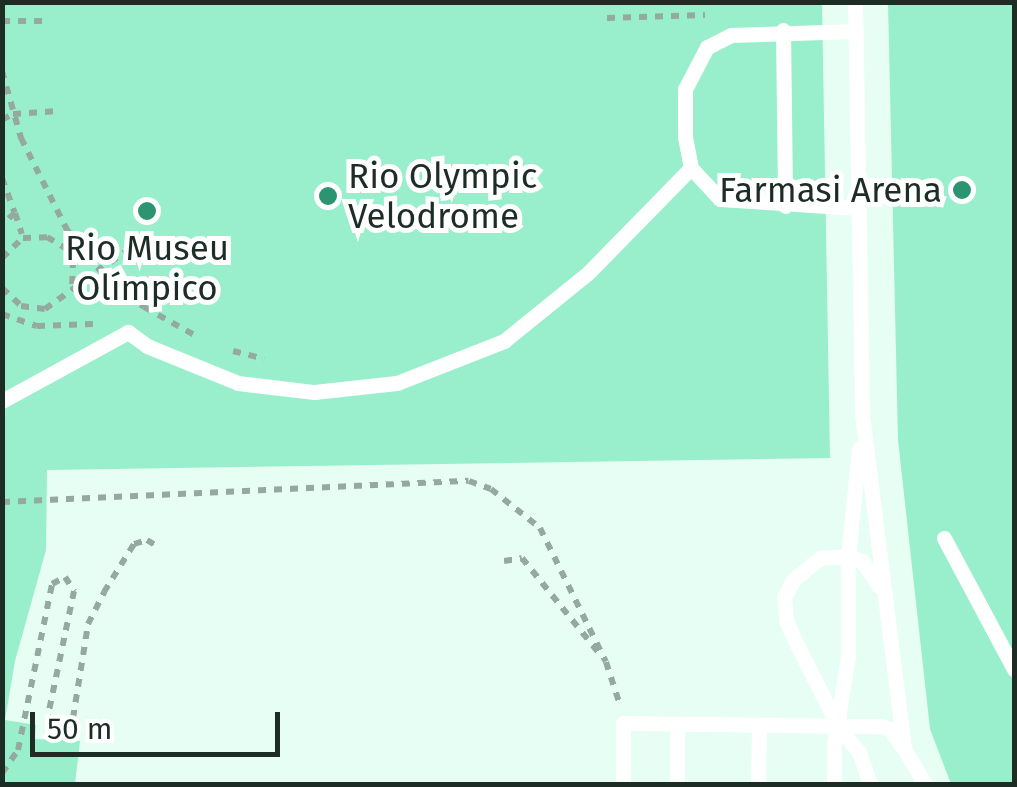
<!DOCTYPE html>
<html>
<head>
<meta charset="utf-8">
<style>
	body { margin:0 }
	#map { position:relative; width:1017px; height:787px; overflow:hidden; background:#e6fef3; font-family:"Fira Sans",sans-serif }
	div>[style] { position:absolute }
	.green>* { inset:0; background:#99efcc }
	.path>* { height:6px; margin-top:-3px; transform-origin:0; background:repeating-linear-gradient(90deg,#94a99f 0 8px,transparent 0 16px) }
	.lane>* { height:15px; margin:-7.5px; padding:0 7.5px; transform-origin:7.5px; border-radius:7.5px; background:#fff }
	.dots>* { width:28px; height:28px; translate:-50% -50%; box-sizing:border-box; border:5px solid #fff; border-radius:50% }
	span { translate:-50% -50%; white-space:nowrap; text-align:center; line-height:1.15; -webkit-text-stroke:10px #fff; paint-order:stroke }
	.poi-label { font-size:35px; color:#1d2d26 }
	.left { translate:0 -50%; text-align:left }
	.right { translate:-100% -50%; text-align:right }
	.frame { position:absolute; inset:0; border:5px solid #1d2d26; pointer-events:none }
	.scale { position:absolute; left:30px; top:712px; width:250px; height:45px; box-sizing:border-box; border:5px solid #1d2d26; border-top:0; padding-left:12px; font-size:30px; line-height:35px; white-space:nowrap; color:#1d2d26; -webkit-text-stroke:8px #fff; paint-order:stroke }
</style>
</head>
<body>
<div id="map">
	<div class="green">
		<div style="clip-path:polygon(2px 3px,822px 3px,830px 458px,47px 470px,46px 550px,15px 661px,5px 720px,36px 725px,35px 739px,80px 741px,75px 784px,3px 784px)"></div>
		<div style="clip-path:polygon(888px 3px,1014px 3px,1014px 784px,951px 784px,930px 729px,898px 440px)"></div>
	</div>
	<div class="path">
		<div style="left:607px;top:18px;width:98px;rotate:-1.8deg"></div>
		<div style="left:2px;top:21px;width:46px"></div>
		<div style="left:2px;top:71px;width:70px;rotate:74.2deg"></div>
		<div style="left:21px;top:138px;width:103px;rotate:63.4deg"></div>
		<div style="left:67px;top:230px;width:57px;rotate:49.9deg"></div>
		<div style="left:104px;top:274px;width:52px;rotate:39.5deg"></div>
		<div style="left:144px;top:307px;width:62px;rotate:29.1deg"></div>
		<div style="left:2px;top:120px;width:13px;rotate:-29deg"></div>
		<div style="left:13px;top:114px;width:46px;rotate:-3.7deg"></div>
		<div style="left:2px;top:178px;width:37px;rotate:70deg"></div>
		<div style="left:15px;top:213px;width:17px;rotate:140deg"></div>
		<div style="left:15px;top:213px;width:22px;rotate:72deg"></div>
		<div style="left:2px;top:258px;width:29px;rotate:-44deg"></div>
		<div style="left:23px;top:238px;width:24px;rotate:-2deg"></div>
		<div style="left:47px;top:237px;width:23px;rotate:31deg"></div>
		<div style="left:67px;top:249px;width:13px;rotate:61deg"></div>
		<div style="left:73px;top:260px;width:24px;rotate:92deg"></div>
		<div style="left:2px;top:288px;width:26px;rotate:43deg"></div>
		<div style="left:21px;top:306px;width:24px;rotate:7deg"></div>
		<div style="left:45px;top:309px;width:98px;rotate:-35.5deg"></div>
		<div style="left:2px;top:314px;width:37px;rotate:19deg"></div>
		<div style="left:37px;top:326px;width:56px;rotate:-2deg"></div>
		<div style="left:233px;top:351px;width:32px;rotate:14deg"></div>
		<div style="left:2px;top:502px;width:467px;rotate:-2.6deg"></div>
		<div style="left:469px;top:481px;width:23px;rotate:20deg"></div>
		<div style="left:491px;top:489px;width:63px;rotate:38.5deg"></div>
		<div style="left:540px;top:528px;width:149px;rotate:63.8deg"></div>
		<div style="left:504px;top:561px;width:18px;rotate:-9deg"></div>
		<div style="left:522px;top:558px;width:121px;rotate:51deg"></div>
		<div style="left:606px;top:662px;width:42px;rotate:72deg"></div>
		<div style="left:2px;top:773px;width:28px;rotate:-55deg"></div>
		<div style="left:18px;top:750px;width:169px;rotate:-78.4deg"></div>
		<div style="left:52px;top:584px;width:15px;rotate:-28deg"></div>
		<div style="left:65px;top:577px;width:17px;rotate:57deg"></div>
		<div style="left:74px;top:591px;width:127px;rotate:101.8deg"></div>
		<div style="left:48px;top:715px;width:6px;rotate:72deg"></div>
		<div style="left:50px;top:721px;width:17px;rotate:17deg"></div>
		<div style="left:66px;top:726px;width:11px;rotate:-49deg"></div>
		<div style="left:73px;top:718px;width:95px;rotate:-80.9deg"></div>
		<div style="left:88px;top:624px;width:36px;rotate:-63deg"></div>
		<div style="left:104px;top:592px;width:57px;rotate:-58deg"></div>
		<div style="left:134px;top:544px;width:14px;rotate:-17deg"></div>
		<div style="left:147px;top:540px;width:9px;rotate:32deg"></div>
	</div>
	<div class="lane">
		<div style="left:855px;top:2px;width:413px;rotate:89deg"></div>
		<div style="left:862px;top:415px;width:337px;rotate:82.8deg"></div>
		<div style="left:904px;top:749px;width:41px;rotate:59deg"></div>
		<div style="left:783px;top:30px;width:176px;rotate:89.3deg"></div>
		<div style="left:856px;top:31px;width:125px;rotate:178.2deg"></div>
		<div style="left:731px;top:35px;width:27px;rotate:153deg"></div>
		<div style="left:707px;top:47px;width:47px;rotate:117.6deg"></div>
		<div style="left:685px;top:89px;width:48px;rotate:90deg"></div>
		<div style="left:685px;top:137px;width:32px;rotate:79deg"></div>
		<div style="left:691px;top:168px;width:42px;rotate:46.9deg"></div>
		<div style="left:720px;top:199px;width:138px;rotate:3.7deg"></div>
		<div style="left:2px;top:401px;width:144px;rotate:-28.7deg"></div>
		<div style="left:128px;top:332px;width:24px;rotate:36deg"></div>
		<div style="left:147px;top:346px;width:98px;rotate:22.1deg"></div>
		<div style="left:238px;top:383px;width:77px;rotate:6.8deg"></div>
		<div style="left:314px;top:392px;width:83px;rotate:-6.2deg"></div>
		<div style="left:397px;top:383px;width:115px;rotate:-21.4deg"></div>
		<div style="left:504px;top:341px;width:108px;rotate:-39deg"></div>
		<div style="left:588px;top:273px;width:147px;rotate:-45.6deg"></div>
		<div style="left:944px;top:538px;width:149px;rotate:61.9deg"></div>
		<div style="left:677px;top:724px;width:60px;rotate:90deg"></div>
		<div style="left:623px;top:784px;width:61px;rotate:-90deg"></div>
		<div style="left:623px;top:723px;width:259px;rotate:0.7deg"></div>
		<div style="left:882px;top:726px;width:9px;rotate:21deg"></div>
		<div style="left:890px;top:729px;width:20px;rotate:57deg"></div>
		<div style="left:758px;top:784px;width:59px;rotate:-89deg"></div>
		<div style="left:834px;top:784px;width:40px;rotate:-90deg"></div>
		<div style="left:834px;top:744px;width:89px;rotate:-81deg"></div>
		<div style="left:848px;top:656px;width:100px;rotate:-90deg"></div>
		<div style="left:848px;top:556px;width:108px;rotate:-84.1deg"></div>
		<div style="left:870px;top:784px;width:34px;rotate:-109deg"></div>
		<div style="left:859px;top:752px;width:33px;rotate:-129deg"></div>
		<div style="left:838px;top:726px;width:97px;rotate:-116.8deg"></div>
		<div style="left:794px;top:639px;width:21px;rotate:-113deg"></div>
		<div style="left:786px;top:620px;width:23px;rotate:-95deg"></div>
		<div style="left:784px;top:597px;width:21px;rotate:-61deg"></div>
		<div style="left:794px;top:579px;width:33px;rotate:-39deg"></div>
		<div style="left:820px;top:558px;width:28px;rotate:-4deg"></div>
		<div style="left:848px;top:556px;width:15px;rotate:20deg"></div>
		<div style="left:862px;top:561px;width:30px;rotate:56deg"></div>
	</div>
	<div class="dots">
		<div style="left:962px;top:190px;background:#2d9472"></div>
		<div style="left:328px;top:196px;background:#2d9472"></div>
		<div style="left:147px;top:211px;background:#2d9472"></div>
	</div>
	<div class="poi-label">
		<span class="left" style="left:348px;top:196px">Rio Olympic<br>Velodrome</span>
		<span class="right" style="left:942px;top:190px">Farmasi Arena</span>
		<span style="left:147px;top:268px">Rio Museu<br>Olímpico</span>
	</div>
	<div class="frame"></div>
	<div class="scale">50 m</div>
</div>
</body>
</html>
